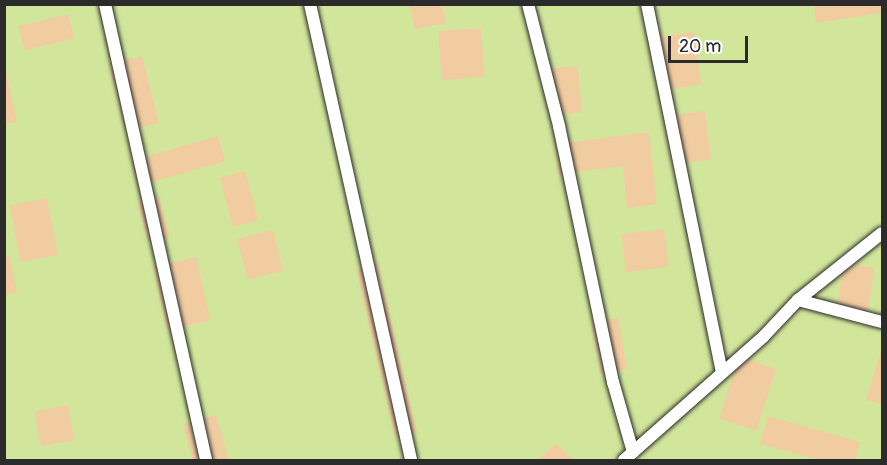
<!DOCTYPE html>
<html>
<head>
<meta charset="utf-8">
<style>
	body { margin:0 }
	#map { position:relative; width:887px; height:465px; overflow:hidden; background:#fbf0e3; font-family:Pangolin,sans-serif }
	div>[style] { position:absolute }
	.green>* { inset:0; background:#d2e69b; transform-origin:0 0 }
	.building>* { inset:0; background:#f1cca1; transform-origin:0 0 }
	.roads { filter:drop-shadow(0 0 2px #2b2b2b) drop-shadow(0 0 2px #2b2b2b) }
	.lane>* { height:12px; margin:-6px; padding:0 6px; transform-origin:6px; border-radius:6px; background:#fff }
	span { translate:-50% -50%; white-space:nowrap; text-align:center; line-height:1.15; -webkit-text-stroke:4.5px #fff; paint-order:stroke }
	.frame { position:absolute; inset:0; border:6px solid #2b2b2b; pointer-events:none }
	.scale { position:absolute; left:668px; top:36px; width:80px; height:27px; box-sizing:border-box; border:3px solid #2b2b2b; border-top:0; padding-left:8px; font-size:18px; line-height:21px; white-space:nowrap; color:#2b2b2b; -webkit-text-stroke:4px #fff; paint-order:stroke }
</style>
</head>
<body>
<div id="map">
	<div class="green">
		<div style="left:4px;top:5px;width:878px;height:455px"></div>
	</div>
	<div class="building">
		<div style="clip-path:polygon(410px 4px,442px 4px,446px 23px,414px 29px)"></div>
		<div style="clip-path:polygon(814px 4px,880px 4px,882px 13px,816px 23px)"></div>
		<div style="left:68px;top:14px;width:25px;height:51px;rotate:76deg"></div>
		<div style="left:481px;top:28px;width:49px;height:43px;rotate:86deg"></div>
		<div style="left:694px;top:32px;width:53px;height:41px;rotate:82deg"></div>
		<div style="left:142px;top:56px;width:69px;height:34px;rotate:76deg"></div>
		<div style="clip-path:polygon(4px 63px,17px 122px,4px 124px)"></div>
		<div style="left:578px;top:66px;width:47px;height:29px;rotate:85deg"></div>
		<div style="left:705px;top:111px;width:49px;height:38px;rotate:83deg"></div>
		<div style="clip-path:polygon(649px 132px,657px 204px,627px 208px,623px 166px,559px 174px,555px 144px)"></div>
		<div style="left:218px;top:136px;width:26px;height:91px;rotate:74deg"></div>
		<div style="left:245px;top:171px;width:51px;height:26px;rotate:75deg"></div>
		<div style="left:159px;top:197px;width:41px;height:22px;rotate:75deg"></div>
		<div style="left:47px;top:198px;width:58px;height:38px;rotate:79deg"></div>
		<div style="left:664px;top:229px;width:38px;height:43px;rotate:83deg"></div>
		<div style="left:273px;top:230px;width:42px;height:37px;rotate:76deg"></div>
		<div style="clip-path:polygon(10px 257px,17px 292px,4px 295px,4px 258px)"></div>
		<div style="left:196px;top:257px;width:65px;height:44px;rotate:77deg"></div>
		<div style="left:844px;top:263px;width:31px;height:48px;rotate:9deg"></div>
		<div style="left:378px;top:265px;width:172px;height:22px;rotate:77deg"></div>
		<div style="left:618px;top:318px;width:52px;height:27px;rotate:80deg"></div>
		<div style="clip-path:polygon(882px 347px,882px 404px,866px 400px)"></div>
		<div style="left:739px;top:357px;width:39px;height:65px;rotate:18deg"></div>
		<div style="left:68px;top:405px;width:36px;height:34px;rotate:80deg"></div>
		<div style="clip-path:polygon(216px 415px,229px 460px,193px 460px,183px 425px)"></div>
		<div style="clip-path:polygon(768px 416px,860px 442px,855px 460px,819px 460px,760px 444px)"></div>
		<div style="clip-path:polygon(556px 443px,574px 460px,538px 460px)"></div>
	</div>
	<div class="roads">
		<div class="lane">
			<div style="left:105px;top:4px;width:467px;rotate:77.5deg"></div>
			<div style="left:310px;top:4px;width:467px;rotate:77.5deg"></div>
			<div style="left:528px;top:4px;width:126px;rotate:75.7deg"></div>
			<div style="left:559px;top:126px;width:262px;rotate:78.1deg"></div>
			<div style="left:613px;top:382px;width:73px;rotate:74.1deg"></div>
			<div style="left:647px;top:4px;width:376px;rotate:78.5deg"></div>
			<div style="left:798px;top:300px;width:87px;rotate:14.7deg"></div>
			<div style="left:624px;top:460px;width:186px;rotate:-41.5deg"></div>
			<div style="left:763px;top:337px;width:51px;rotate:-46.6deg"></div>
			<div style="left:798px;top:300px;width:107px;rotate:-38.6deg"></div>
		</div>
	</div>
	<div class="frame"></div>
	<div class="scale">20 m</div>
</div>
</body>
</html>
